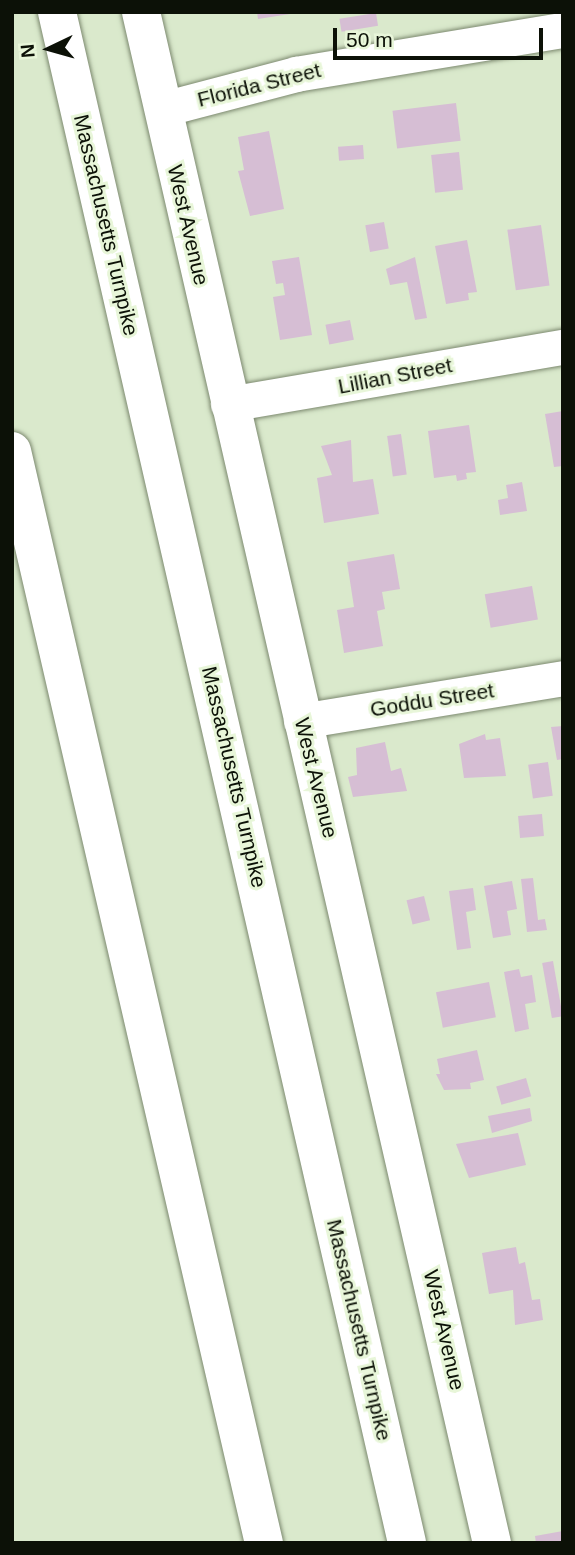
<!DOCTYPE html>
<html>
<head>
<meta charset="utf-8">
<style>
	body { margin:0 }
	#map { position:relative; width:575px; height:1555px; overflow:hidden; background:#dae9cc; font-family:Arial,sans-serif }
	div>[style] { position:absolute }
	.building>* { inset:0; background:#d6bed4; transform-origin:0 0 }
	.roads { filter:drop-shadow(0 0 2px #7c896f) drop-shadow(0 0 2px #7c896f) }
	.minor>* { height:35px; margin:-17.5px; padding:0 17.5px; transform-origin:17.5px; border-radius:17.5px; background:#fff }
	.major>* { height:38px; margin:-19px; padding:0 19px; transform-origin:19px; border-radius:19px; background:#fff }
	.highway>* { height:38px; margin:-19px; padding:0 19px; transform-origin:19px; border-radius:19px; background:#fff }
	span { translate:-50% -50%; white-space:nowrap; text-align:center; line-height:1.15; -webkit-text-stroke:6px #e8f6d9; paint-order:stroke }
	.street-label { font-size:21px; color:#0c1107 }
	.frame { position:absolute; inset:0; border:14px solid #0c1107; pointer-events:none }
	.north { position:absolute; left:14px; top:14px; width:70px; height:70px; -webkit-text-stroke:5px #e8f6d9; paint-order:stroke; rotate:265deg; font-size:19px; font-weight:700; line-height:28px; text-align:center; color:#0c1107 }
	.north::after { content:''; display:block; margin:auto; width:24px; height:32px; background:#0c1107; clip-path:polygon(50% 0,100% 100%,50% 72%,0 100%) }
	.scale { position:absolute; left:333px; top:28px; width:210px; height:32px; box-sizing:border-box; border:4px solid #0c1107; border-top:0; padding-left:9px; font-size:21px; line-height:24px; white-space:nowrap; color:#0c1107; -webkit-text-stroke:5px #e8f6d9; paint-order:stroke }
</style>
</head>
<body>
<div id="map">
	<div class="building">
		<div style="clip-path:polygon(257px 12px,290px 12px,290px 14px,258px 19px)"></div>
		<div style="left:376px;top:13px;width:13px;height:37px;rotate:81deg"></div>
		<div style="left:456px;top:103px;width:38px;height:64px;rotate:83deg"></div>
		<div style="clip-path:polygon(269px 131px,284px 209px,250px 216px,238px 171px,244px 170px,238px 137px)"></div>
		<div style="left:363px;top:145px;width:14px;height:25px;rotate:86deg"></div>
		<div style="left:459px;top:152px;width:38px;height:28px;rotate:84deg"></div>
		<div style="left:384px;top:222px;width:27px;height:19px;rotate:80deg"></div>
		<div style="left:541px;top:225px;width:61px;height:34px;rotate:82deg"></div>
		<div style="clip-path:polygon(467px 240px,477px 292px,468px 293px,469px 300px,446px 304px,435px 246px)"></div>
		<div style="clip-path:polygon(299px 257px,312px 335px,280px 340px,273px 297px,285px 295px,283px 283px,276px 284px,272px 261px)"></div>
		<div style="clip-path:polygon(415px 257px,427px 318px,415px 320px,407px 282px,390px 285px,386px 269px)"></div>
		<div style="left:350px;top:320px;width:20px;height:25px;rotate:79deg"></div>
		<div style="clip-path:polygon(563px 411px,563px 466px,554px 467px,545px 414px)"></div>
		<div style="clip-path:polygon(469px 425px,476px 472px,466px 473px,467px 479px,457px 481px,456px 475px,434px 478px,428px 431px)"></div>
		<div style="left:401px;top:434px;width:41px;height:14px;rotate:82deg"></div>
		<div style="clip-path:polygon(351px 440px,353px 482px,373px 479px,379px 514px,324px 523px,317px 478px,332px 475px,321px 446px)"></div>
		<div style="clip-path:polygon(522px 482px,527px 511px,500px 515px,498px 500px,508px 498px,506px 485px)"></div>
		<div style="clip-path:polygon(394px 554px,400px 589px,382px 592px,385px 609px,377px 611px,383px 646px,344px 653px,337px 610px,354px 607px,347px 562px)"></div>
		<div style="left:532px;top:586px;width:34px;height:48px;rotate:80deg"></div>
		<div style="clip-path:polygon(563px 726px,563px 759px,557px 760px,551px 727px)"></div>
		<div style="clip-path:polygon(485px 734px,486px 740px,500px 738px,506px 776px,464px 778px,459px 744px)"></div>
		<div style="clip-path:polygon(385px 742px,391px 771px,401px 768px,407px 791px,353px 797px,348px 777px,357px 775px,356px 748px)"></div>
		<div style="left:548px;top:762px;width:34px;height:20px;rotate:82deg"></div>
		<div style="left:542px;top:814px;width:22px;height:24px;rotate:85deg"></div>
		<div style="clip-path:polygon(533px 878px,538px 920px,545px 919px,547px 930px,527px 932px,521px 879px)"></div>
		<div style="clip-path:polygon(512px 881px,517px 909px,507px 911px,511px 935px,493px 938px,484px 886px)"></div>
		<div style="clip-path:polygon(473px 888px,476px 910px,466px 912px,471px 948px,457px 950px,449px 891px)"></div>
		<div style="left:424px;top:896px;width:25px;height:18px;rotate:76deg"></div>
		<div style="left:553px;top:961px;width:56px;height:11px;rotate:80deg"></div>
		<div style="clip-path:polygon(519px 969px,521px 977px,532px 975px,536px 1002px,525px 1004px,529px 1029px,515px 1032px,504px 972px)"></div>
		<div style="left:489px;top:982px;width:36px;height:54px;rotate:79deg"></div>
		<div style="clip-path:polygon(477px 1050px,484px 1080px,470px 1083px,471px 1089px,444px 1090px,436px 1074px,440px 1074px,437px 1059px)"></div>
		<div style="left:526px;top:1078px;width:19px;height:31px;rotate:74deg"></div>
		<div style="clip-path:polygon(530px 1108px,532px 1121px,492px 1133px,488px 1116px)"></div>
		<div style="clip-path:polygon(518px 1133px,526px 1165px,469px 1178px,456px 1144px)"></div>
		<div style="clip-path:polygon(516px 1247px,519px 1264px,525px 1262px,532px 1300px,540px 1299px,543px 1320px,515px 1325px,513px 1290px,489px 1294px,482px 1253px)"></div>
		<div style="clip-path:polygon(563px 1531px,563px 1543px,536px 1543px,535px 1536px)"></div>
	</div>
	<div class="roads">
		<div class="minor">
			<div style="left:163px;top:109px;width:138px;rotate:-14.7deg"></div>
			<div style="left:296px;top:74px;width:271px;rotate:-9.4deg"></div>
			<div style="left:228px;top:404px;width:340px;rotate:-9.7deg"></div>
			<div style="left:301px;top:721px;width:266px;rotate:-9.3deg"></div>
		</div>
		<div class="major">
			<div style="left:141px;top:12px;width:1571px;rotate:77.09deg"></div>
		</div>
		<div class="highway">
			<div style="left:57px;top:12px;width:1570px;rotate:77.12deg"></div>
			<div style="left:12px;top:451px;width:1121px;rotate:77.01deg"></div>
		</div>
	</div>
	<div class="street-label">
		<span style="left:259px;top:85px;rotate:-14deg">Florida Street</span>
		<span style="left:106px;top:225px;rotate:77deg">Massachusetts Turnpike</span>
		<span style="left:188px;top:225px;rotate:77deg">West Avenue</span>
		<span style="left:395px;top:376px;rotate:-11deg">Lillian Street</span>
		<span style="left:432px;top:700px;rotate:-9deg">Goddu Street</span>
		<span style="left:234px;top:777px;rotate:77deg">Massachusetts Turnpike</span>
		<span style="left:316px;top:778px;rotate:76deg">West Avenue</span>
		<span style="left:359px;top:1330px;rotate:77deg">Massachusetts Turnpike</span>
		<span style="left:444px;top:1330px;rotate:77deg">West Avenue</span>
	</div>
	<div class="frame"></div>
	<div class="north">N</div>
	<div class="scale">50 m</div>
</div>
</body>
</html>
